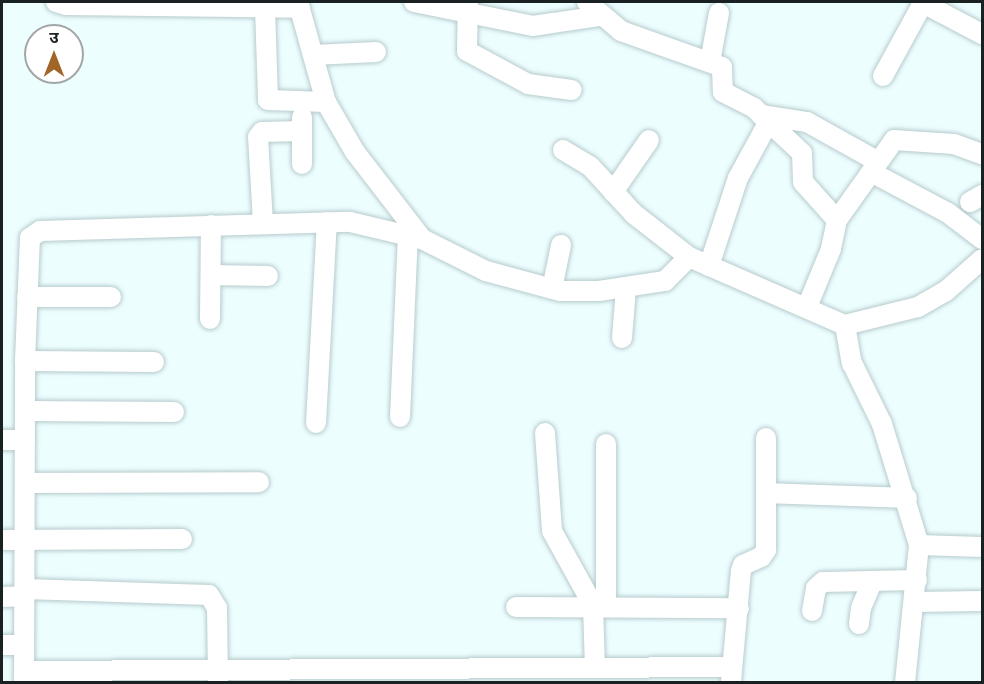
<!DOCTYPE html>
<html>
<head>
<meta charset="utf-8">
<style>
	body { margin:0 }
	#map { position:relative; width:984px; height:684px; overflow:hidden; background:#edfeff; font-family:Signika,"Noto Sans Devanagari",sans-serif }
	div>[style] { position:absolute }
	.roads { filter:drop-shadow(0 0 2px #b7cbcd) drop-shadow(0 0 2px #b7cbcd) }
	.minor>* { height:20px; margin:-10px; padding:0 10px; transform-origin:10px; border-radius:10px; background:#fff }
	span { translate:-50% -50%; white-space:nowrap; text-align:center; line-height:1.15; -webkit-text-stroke:6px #fff; paint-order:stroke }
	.frame { position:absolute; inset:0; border:3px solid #1a2122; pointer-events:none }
	.north { position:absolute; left:24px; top:24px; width:60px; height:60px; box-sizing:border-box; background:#fff; border:2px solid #a3a6a7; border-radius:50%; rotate:0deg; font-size:16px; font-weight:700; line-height:24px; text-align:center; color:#1a2122 }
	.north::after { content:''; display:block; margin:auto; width:21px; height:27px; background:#a16528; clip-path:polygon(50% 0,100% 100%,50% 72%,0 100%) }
</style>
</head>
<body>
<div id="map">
	<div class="roads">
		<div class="minor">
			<div style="left:56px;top:2px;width:10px;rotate:17deg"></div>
			<div style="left:66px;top:5px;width:234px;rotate:0.7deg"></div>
			<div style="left:298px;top:2px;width:104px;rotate:74.4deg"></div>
			<div style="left:326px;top:102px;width:58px;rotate:59.9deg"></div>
			<div style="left:355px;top:152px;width:110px;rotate:52.4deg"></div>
			<div style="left:422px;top:239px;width:72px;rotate:26.6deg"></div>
			<div style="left:486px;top:271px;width:77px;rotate:15.1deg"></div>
			<div style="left:560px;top:291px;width:39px"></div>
			<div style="left:599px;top:291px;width:67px;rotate:-8.6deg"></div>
			<div style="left:665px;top:281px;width:34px;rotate:-45deg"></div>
			<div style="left:414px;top:2px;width:121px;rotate:11.4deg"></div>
			<div style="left:533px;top:26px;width:68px;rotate:-8.5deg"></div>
			<div style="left:468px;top:2px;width:49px;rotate:91.2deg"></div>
			<div style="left:467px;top:51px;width:69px;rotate:28.4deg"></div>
			<div style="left:528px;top:84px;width:44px;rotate:7.8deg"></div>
			<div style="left:587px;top:2px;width:45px;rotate:40.5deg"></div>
			<div style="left:621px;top:31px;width:107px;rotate:19.6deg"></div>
			<div style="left:722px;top:67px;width:25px;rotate:88deg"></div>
			<div style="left:723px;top:92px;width:35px;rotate:27deg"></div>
			<div style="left:754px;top:108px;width:66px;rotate:43.2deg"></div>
			<div style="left:802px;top:153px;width:29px;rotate:88deg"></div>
			<div style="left:803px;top:182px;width:51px;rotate:48.2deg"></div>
			<div style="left:837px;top:220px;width:30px;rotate:102deg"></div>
			<div style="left:831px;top:249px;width:63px;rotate:112.5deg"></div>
			<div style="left:921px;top:2px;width:69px;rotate:27.7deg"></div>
			<div style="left:265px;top:8px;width:92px;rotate:88.1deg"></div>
			<div style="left:268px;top:100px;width:58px;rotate:2deg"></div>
			<div style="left:313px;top:55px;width:63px;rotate:-2.7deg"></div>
			<div style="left:710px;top:62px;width:50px;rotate:-79.6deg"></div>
			<div style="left:883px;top:76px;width:83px;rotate:-61.3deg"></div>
			<div style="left:761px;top:115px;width:47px;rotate:8.7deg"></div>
			<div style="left:807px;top:122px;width:80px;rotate:29.1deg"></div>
			<div style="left:302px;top:117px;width:47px;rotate:90deg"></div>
			<div style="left:563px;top:150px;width:31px;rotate:31deg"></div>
			<div style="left:590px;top:166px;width:65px;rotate:47.5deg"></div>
			<div style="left:634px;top:214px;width:70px;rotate:38deg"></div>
			<div style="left:689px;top:257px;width:170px;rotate:23.6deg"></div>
			<div style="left:845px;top:325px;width:39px;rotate:80deg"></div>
			<div style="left:852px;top:363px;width:68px;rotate:63.8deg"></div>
			<div style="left:882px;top:424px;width:127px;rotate:73deg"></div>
			<div style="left:919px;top:545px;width:138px;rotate:95.8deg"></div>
			<div style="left:871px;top:172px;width:87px;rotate:28deg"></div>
			<div style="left:948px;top:213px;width:43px;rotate:37.4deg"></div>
			<div style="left:613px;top:192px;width:63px;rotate:-55.3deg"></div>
			<div style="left:970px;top:202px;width:14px;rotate:-30deg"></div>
			<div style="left:837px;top:220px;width:98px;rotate:-54.5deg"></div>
			<div style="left:894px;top:140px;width:60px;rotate:3.8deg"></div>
			<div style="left:954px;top:144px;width:30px;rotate:20deg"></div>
			<div style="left:263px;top:223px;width:86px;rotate:-93.3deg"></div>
			<div style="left:258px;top:137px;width:6px;rotate:-51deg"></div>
			<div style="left:262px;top:132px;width:40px;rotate:-1.4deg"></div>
			<div style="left:709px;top:266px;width:93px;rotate:-71.8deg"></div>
			<div style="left:738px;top:178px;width:63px;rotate:-61.4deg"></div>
			<div style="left:211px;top:275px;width:57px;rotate:1deg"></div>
			<div style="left:552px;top:289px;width:45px;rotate:-78.4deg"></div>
			<div style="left:27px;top:297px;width:84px"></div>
			<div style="left:210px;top:319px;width:94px;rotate:-89.4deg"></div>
			<div style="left:845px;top:325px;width:75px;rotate:-13.9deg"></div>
			<div style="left:918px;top:307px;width:32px;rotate:-30deg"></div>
			<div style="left:946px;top:291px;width:48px;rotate:-41.6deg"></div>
			<div style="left:622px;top:338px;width:50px;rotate:-85.4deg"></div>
			<div style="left:25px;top:361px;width:129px;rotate:0.4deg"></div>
			<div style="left:25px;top:411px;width:149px;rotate:0.4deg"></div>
			<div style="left:400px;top:417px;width:182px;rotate:-87.5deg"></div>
			<div style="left:316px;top:423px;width:201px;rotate:-86.9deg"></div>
			<div style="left:545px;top:433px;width:98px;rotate:85.9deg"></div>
			<div style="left:552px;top:531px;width:85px;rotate:61deg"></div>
			<div style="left:593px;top:605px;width:63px;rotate:88.2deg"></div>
			<div style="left:2px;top:440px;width:23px"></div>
			<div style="left:25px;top:483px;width:234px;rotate:-0.2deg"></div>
			<div style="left:766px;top:493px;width:141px;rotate:2deg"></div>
			<div style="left:2px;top:540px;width:180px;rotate:-0.3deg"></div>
			<div style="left:919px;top:545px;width:63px;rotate:1.8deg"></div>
			<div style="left:25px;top:589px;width:184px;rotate:1.9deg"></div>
			<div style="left:209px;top:595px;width:15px;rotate:58deg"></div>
			<div style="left:217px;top:608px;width:74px;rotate:89.2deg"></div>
			<div style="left:2px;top:597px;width:23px;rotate:-2deg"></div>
			<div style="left:915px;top:602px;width:67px;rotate:-0.9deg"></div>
			<div style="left:606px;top:605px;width:161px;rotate:-90deg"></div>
			<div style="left:516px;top:607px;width:223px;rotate:0.3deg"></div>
			<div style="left:812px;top:611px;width:23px;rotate:-80deg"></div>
			<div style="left:816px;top:588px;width:9px;rotate:-41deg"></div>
			<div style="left:823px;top:582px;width:94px;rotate:-1.2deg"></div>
			<div style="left:859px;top:624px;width:16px;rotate:-83deg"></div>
			<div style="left:861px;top:608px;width:28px;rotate:-67deg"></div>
			<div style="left:2px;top:645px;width:22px"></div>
			<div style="left:24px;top:671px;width:708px;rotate:-0.32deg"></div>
			<div style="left:24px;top:682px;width:321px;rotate:-89.8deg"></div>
			<div style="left:25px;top:361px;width:123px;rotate:-87.7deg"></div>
			<div style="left:30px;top:238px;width:12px;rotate:-35deg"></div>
			<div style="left:40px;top:231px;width:310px;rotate:-1.7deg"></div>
			<div style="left:350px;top:222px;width:74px;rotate:13.3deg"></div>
			<div style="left:731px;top:682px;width:111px;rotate:-84.9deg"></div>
			<div style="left:741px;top:571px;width:6px;rotate:-72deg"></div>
			<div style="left:743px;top:565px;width:20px;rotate:-24deg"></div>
			<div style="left:761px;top:557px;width:9px;rotate:-54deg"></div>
			<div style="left:766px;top:550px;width:112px;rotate:-90deg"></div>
		</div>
	</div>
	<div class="frame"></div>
	<div class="north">उ</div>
</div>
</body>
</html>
